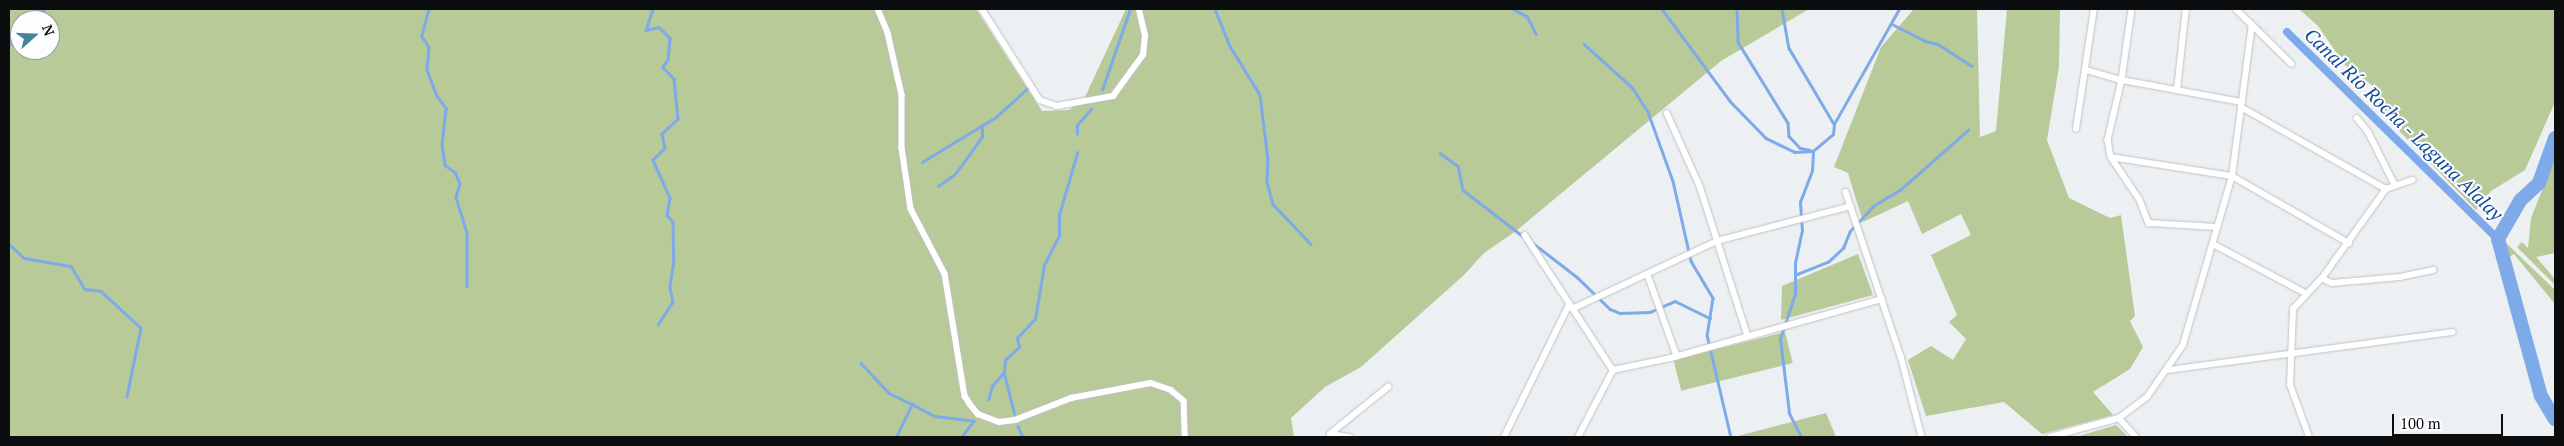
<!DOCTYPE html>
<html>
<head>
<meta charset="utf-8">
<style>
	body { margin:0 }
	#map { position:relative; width:2564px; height:446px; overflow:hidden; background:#edf0f2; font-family:"PT Serif",serif }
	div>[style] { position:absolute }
	.green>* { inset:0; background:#b8ca97; transform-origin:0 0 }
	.stream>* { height:2.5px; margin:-1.25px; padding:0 1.25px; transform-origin:1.25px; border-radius:1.25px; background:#7faaea }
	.canal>* { height:8px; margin:-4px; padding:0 4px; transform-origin:4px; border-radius:4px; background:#7faaea }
	.river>* { height:14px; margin:-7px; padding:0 7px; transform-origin:7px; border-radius:7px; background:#7faaea }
	.roads { filter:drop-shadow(0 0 1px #bfc2c4) drop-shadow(0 0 1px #bfc2c4) }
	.street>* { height:5.5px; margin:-2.75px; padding:0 2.75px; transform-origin:2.75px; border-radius:2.75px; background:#fff }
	span { translate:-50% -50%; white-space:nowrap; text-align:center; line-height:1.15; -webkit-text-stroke:4px #fbfdff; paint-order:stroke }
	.water-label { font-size:19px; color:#144993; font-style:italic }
	.frame { position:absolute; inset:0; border:10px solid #0c0d0e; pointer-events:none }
	.north { position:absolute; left:10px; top:10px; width:50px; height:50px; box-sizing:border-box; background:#fbfdff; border:1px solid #9b9d9f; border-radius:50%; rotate:70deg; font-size:14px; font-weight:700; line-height:20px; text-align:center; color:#0c0d0e }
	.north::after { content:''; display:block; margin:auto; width:18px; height:22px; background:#438796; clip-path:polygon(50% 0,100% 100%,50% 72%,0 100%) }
	.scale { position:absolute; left:2392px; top:414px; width:111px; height:22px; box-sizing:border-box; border:2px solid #0c0d0e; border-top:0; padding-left:6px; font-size:15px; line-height:18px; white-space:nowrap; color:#0c0d0e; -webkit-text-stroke:4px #fbfdff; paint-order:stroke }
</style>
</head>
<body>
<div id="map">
	<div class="green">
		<div style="clip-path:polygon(evenodd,9px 9px,976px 9px,1042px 111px,1069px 110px,1085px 97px,1126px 9px,1809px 9px,1721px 61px,1516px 231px,1484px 253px,1464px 275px,1361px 367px,1325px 387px,1291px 418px,1294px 437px,9px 437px,9px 9px,20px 20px,50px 20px,50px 50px,20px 50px,20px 20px)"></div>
		<div style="clip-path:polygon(1914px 9px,1977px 9px,1980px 137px,1996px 131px,2007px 9px,2060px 9px,2059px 67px,2047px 140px,2069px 198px,2110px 218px,2121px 215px,2135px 316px,2130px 321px,2143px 347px,2130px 369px,2093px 392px,2113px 415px,2042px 434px,2004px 402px,1926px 416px,1908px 360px,1931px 346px,1953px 360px,1966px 339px,1949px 322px,1957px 315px,1931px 255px,1971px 235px,1961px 214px,1922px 234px,1908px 201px,1863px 222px,1848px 173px,1834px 167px,1881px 47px)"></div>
		<div style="clip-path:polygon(2299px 9px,2555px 9px,2555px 102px,2525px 170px,2491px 191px,2476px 210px,2379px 110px,2382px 102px,2373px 86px,2345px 65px,2318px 26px)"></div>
		<div style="clip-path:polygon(2555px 158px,2555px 253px,2536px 257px,2555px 279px,2555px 285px,2517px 247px,2522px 242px,2528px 248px,2531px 218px)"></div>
		<div style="clip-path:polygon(2505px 242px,2555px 290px,2555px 304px,2514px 254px,2508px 258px)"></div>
		<div style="clip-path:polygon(1858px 254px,1873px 295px,1781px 320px,1782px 286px)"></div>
		<div style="left:1785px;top:332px;width:32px;height:115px;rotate:76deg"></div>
		<div style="clip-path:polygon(1826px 413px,1836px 437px,1734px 437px)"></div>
		<div style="clip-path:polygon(2116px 425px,2128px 437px,2074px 437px,2076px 437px)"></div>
	</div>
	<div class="stream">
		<div style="left:429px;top:9px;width:28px;rotate:105deg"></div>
		<div style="left:422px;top:36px;width:13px;rotate:58deg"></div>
		<div style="left:429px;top:47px;width:23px;rotate:95deg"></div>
		<div style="left:427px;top:70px;width:28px;rotate:69deg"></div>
		<div style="left:437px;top:96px;width:15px;rotate:53deg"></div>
		<div style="left:446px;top:108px;width:36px;rotate:96deg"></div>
		<div style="left:442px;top:144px;width:21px;rotate:82deg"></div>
		<div style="left:445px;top:165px;width:12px;rotate:35deg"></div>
		<div style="left:455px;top:172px;width:13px;rotate:67deg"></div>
		<div style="left:460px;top:184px;width:14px;rotate:107deg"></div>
		<div style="left:456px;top:197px;width:39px;rotate:73deg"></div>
		<div style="left:467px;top:234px;width:52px;rotate:90deg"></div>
		<div style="left:653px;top:9px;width:22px;rotate:108deg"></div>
		<div style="left:646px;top:30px;width:13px;rotate:-13deg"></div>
		<div style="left:659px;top:27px;width:16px;rotate:45deg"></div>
		<div style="left:670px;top:38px;width:22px;rotate:95deg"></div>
		<div style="left:668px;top:60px;width:9px;rotate:126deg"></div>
		<div style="left:663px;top:67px;width:16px;rotate:47deg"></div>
		<div style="left:674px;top:79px;width:40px;rotate:84.3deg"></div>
		<div style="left:678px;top:119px;width:22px;rotate:137deg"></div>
		<div style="left:662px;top:134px;width:14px;rotate:78deg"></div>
		<div style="left:665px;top:148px;width:17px;rotate:135deg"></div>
		<div style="left:653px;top:160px;width:42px;rotate:65.9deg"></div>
		<div style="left:670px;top:198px;width:17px;rotate:100deg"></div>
		<div style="left:667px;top:215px;width:9px;rotate:49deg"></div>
		<div style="left:673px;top:222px;width:39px;rotate:89deg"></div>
		<div style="left:674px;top:261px;width:26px;rotate:99deg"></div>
		<div style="left:670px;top:287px;width:15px;rotate:79deg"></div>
		<div style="left:673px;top:302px;width:27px;rotate:123deg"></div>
		<div style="left:1215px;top:9px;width:40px;rotate:68deg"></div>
		<div style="left:1230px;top:46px;width:57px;rotate:58.5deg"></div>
		<div style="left:1260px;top:95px;width:65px;rotate:83deg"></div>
		<div style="left:1268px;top:160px;width:22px;rotate:93deg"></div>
		<div style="left:1267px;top:182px;width:23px;rotate:75deg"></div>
		<div style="left:1273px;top:204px;width:55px;rotate:46.5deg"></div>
		<div style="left:1513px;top:9px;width:16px;rotate:27deg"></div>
		<div style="left:1527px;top:16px;width:20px;rotate:63deg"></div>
		<div style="left:1662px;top:9px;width:114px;rotate:53.5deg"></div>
		<div style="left:1730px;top:101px;width:52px;rotate:45.8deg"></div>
		<div style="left:1766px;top:138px;width:32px;rotate:26deg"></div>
		<div style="left:1795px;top:152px;width:18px;rotate:-3deg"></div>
		<div style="left:1737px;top:9px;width:33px;rotate:88deg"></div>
		<div style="left:1738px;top:42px;width:95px;rotate:58.3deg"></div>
		<div style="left:1788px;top:123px;width:13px;rotate:86deg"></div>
		<div style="left:1789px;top:136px;width:16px;rotate:47deg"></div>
		<div style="left:1800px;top:148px;width:10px;rotate:11deg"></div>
		<div style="left:1782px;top:9px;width:40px;rotate:80deg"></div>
		<div style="left:1789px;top:48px;width:88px;rotate:59.4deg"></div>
		<div style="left:1892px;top:24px;width:37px;rotate:27deg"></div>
		<div style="left:1925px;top:41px;width:13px;rotate:13deg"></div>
		<div style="left:1938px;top:44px;width:40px;rotate:32.9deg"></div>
		<div style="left:1584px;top:44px;width:64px;rotate:41.9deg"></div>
		<div style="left:1632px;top:87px;width:30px;rotate:57deg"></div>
		<div style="left:1648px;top:112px;width:73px;rotate:70.1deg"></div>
		<div style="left:1673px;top:181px;width:82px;rotate:77.3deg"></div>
		<div style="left:1691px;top:261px;width:43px;rotate:59.3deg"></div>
		<div style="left:1713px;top:298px;width:37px;rotate:99deg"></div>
		<div style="left:1707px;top:335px;width:105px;rotate:76.8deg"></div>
		<div style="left:1102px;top:90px;width:86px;rotate:-70.9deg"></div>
		<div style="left:1077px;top:134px;width:9px;rotate:-90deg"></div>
		<div style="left:1077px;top:125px;width:21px;rotate:-49deg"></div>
		<div style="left:1440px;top:153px;width:22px;rotate:36deg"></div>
		<div style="left:1458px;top:166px;width:25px;rotate:78deg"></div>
		<div style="left:1463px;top:190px;width:77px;rotate:37.6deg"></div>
		<div style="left:922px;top:162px;width:87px;rotate:-31.3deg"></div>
		<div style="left:996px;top:117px;width:46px;rotate:-42.4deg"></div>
		<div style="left:938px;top:186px;width:19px;rotate:-35deg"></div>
		<div style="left:954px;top:175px;width:16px;rotate:-52deg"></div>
		<div style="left:964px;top:162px;width:32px;rotate:-55deg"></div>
		<div style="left:982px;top:136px;width:11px;rotate:-90deg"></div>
		<div style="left:1533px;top:243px;width:56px;rotate:37.7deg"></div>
		<div style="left:1577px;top:277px;width:46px;rotate:44.1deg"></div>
		<div style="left:1610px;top:309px;width:11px;rotate:22deg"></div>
		<div style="left:1620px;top:313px;width:30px;rotate:-2deg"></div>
		<div style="left:1650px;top:312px;width:27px;rotate:-24deg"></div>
		<div style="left:1675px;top:301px;width:39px;rotate:26deg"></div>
		<div style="left:9px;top:244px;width:21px;rotate:43deg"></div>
		<div style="left:24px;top:258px;width:48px;rotate:9.7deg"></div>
		<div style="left:71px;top:266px;width:27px;rotate:59deg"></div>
		<div style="left:85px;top:289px;width:16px;rotate:7deg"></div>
		<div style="left:101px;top:291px;width:54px;rotate:42.8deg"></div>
		<div style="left:141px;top:328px;width:70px;rotate:101.5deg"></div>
		<div style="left:1795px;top:275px;width:35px;rotate:-22deg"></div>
		<div style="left:1828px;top:262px;width:21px;rotate:-43deg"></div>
		<div style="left:1843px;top:248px;width:18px;rotate:-68deg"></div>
		<div style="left:1850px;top:231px;width:34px;rotate:-47deg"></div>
		<div style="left:1873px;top:206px;width:31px;rotate:-31deg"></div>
		<div style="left:1900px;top:190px;width:91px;rotate:-41.4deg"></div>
		<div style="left:861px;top:363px;width:41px;rotate:47deg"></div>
		<div style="left:889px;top:393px;width:25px;rotate:26deg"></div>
		<div style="left:1004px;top:372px;width:44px;rotate:75.7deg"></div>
		<div style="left:988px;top:400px;width:15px;rotate:-74deg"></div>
		<div style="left:992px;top:386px;width:18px;rotate:-49deg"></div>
		<div style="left:1004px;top:372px;width:12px;rotate:-85deg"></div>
		<div style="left:1005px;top:360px;width:19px;rotate:-43deg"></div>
		<div style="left:1019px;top:347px;width:9px;rotate:-103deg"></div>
		<div style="left:1017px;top:338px;width:26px;rotate:-47deg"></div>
		<div style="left:1035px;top:319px;width:55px;rotate:-80.5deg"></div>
		<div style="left:1044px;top:265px;width:34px;rotate:-63deg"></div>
		<div style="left:1059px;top:235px;width:20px;rotate:-90deg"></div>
		<div style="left:1059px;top:215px;width:65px;rotate:-73.8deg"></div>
		<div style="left:1018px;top:426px;width:12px;rotate:66deg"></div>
		<div style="left:896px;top:437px;width:37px;rotate:-64deg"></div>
		<div style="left:912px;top:404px;width:26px;rotate:28deg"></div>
		<div style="left:935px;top:416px;width:39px;rotate:7deg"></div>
		<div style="left:974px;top:421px;width:20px;rotate:127deg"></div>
		<div style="left:1801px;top:437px;width:27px;rotate:-117deg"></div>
		<div style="left:1789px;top:413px;width:75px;rotate:-96.9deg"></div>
		<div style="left:1780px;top:339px;width:47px;rotate:-71.6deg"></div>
		<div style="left:1795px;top:294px;width:31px;rotate:-90deg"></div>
		<div style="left:1795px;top:263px;width:33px;rotate:-78deg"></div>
		<div style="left:1802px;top:231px;width:29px;rotate:-94deg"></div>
		<div style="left:1800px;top:202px;width:33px;rotate:-69deg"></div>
		<div style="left:1812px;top:171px;width:20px;rotate:-87deg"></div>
		<div style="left:1813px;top:151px;width:26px;rotate:-40deg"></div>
		<div style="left:1833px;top:134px;width:10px;rotate:-84deg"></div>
		<div style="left:1834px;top:124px;width:132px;rotate:-60.5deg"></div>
	</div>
	<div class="canal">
		<div style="left:31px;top:20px;width:16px;rotate:-45deg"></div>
		<div style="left:2287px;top:32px;width:296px;rotate:44.5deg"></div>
		<div style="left:9px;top:43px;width:16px;rotate:-45deg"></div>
	</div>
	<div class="river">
		<div style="left:2555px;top:138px;width:48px;rotate:109.6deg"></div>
		<div style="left:2539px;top:183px;width:26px;rotate:137deg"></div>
		<div style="left:2520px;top:201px;width:44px;rotate:120.1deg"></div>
		<div style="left:2498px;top:239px;width:163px;rotate:74.7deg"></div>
		<div style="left:2541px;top:396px;width:27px;rotate:59deg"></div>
	</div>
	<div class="roads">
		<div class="street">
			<div style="left:878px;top:9px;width:26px;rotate:67deg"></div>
			<div style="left:888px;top:33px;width:64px;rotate:77.3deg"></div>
			<div style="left:902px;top:95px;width:53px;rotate:90deg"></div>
			<div style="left:902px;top:148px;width:62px;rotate:81.6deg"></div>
			<div style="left:911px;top:209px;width:73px;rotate:62.4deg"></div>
			<div style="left:945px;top:274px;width:124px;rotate:80.7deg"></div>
			<div style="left:965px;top:396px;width:9px;rotate:58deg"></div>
			<div style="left:970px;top:404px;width:13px;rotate:51deg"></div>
			<div style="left:978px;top:414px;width:22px;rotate:21deg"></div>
			<div style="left:999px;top:422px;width:16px;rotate:-7deg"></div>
			<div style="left:1015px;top:420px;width:60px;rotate:-21.4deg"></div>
			<div style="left:1071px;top:398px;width:81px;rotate:-10.6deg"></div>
			<div style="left:1151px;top:383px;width:21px;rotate:19deg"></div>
			<div style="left:1171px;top:390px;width:17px;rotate:40deg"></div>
			<div style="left:1184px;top:401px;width:36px;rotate:88deg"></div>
			<div style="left:982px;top:9px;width:108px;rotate:57.5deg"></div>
			<div style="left:1040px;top:100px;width:18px;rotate:19deg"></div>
			<div style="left:1057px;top:106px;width:57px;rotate:-10.1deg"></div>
			<div style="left:1113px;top:96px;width:51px;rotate:-53.8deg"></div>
			<div style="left:1143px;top:55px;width:19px;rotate:-84deg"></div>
			<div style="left:1145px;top:36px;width:28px;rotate:-103deg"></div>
			<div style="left:2132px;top:9px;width:72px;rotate:98deg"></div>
			<div style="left:2122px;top:80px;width:62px;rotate:103.1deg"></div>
			<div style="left:2108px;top:140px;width:17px;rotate:80deg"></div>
			<div style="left:2111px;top:157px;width:52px;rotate:56deg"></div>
			<div style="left:2140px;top:200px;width:25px;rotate:69deg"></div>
			<div style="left:2149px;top:223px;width:68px;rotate:3.4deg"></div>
			<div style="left:2236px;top:9px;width:78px;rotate:44.5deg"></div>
			<div style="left:2086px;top:70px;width:37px;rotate:16deg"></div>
			<div style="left:2122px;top:80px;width:122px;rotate:10.4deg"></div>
			<div style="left:2177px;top:90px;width:81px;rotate:-83.7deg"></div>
			<div style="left:2241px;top:107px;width:167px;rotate:29.5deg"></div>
			<div style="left:1667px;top:113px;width:80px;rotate:65.7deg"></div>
			<div style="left:1700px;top:186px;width:157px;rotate:72.3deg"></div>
			<div style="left:2357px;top:118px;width:19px;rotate:51deg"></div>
			<div style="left:2369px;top:133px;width:58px;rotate:63.4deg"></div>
			<div style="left:2076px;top:129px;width:121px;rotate:-81.5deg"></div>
			<div style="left:2111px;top:157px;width:122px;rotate:8.9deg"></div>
			<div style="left:2232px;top:176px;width:135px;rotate:29.8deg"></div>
			<div style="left:1846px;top:192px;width:173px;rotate:71.5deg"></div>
			<div style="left:1901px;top:356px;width:84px;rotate:75.5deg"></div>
			<div style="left:1525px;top:235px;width:161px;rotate:56.9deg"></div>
			<div style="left:2213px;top:244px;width:106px;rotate:28deg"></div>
			<div style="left:1648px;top:275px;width:86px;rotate:70.3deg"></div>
			<div style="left:2322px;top:278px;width:11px;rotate:27deg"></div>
			<div style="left:2332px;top:283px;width:68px;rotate:-5deg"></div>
			<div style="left:2400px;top:277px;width:34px;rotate:-12deg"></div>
			<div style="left:1572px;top:309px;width:160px;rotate:-25.1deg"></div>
			<div style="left:1717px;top:241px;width:138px;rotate:-14.6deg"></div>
			<div style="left:1613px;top:370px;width:59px;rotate:-11.7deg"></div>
			<div style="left:1671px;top:358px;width:219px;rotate:-15.6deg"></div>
			<div style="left:2168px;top:370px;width:287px;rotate:-7.6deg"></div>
			<div style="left:2119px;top:418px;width:25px;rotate:48deg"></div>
			<div style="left:1330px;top:434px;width:75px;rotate:-39deg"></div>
			<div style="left:1330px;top:434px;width:20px;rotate:9deg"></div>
			<div style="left:1504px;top:437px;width:147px;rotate:-63.8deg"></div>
			<div style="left:1578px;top:437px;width:76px;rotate:-62.4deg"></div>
			<div style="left:2050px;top:437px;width:72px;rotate:-15.4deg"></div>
			<div style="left:2119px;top:418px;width:35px;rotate:-37deg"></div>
			<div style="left:2147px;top:397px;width:63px;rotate:-55.3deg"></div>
			<div style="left:2183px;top:345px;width:176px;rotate:-73.8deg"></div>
			<div style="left:2232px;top:176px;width:152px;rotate:-82.5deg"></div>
			<div style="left:2309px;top:437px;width:55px;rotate:-110.1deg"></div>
			<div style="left:2290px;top:385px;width:76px;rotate:-87.7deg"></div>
			<div style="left:2293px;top:309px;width:42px;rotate:-46.9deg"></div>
			<div style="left:2322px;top:278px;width:110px;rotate:-54.3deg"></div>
			<div style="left:2386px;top:189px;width:28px;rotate:-19deg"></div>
		</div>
	</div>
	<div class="water-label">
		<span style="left:2404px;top:124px;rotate:44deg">Canal Río Rocha - Laguna Alalay</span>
	</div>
	<div class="frame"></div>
	<div class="north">N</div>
	<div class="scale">100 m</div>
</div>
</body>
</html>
